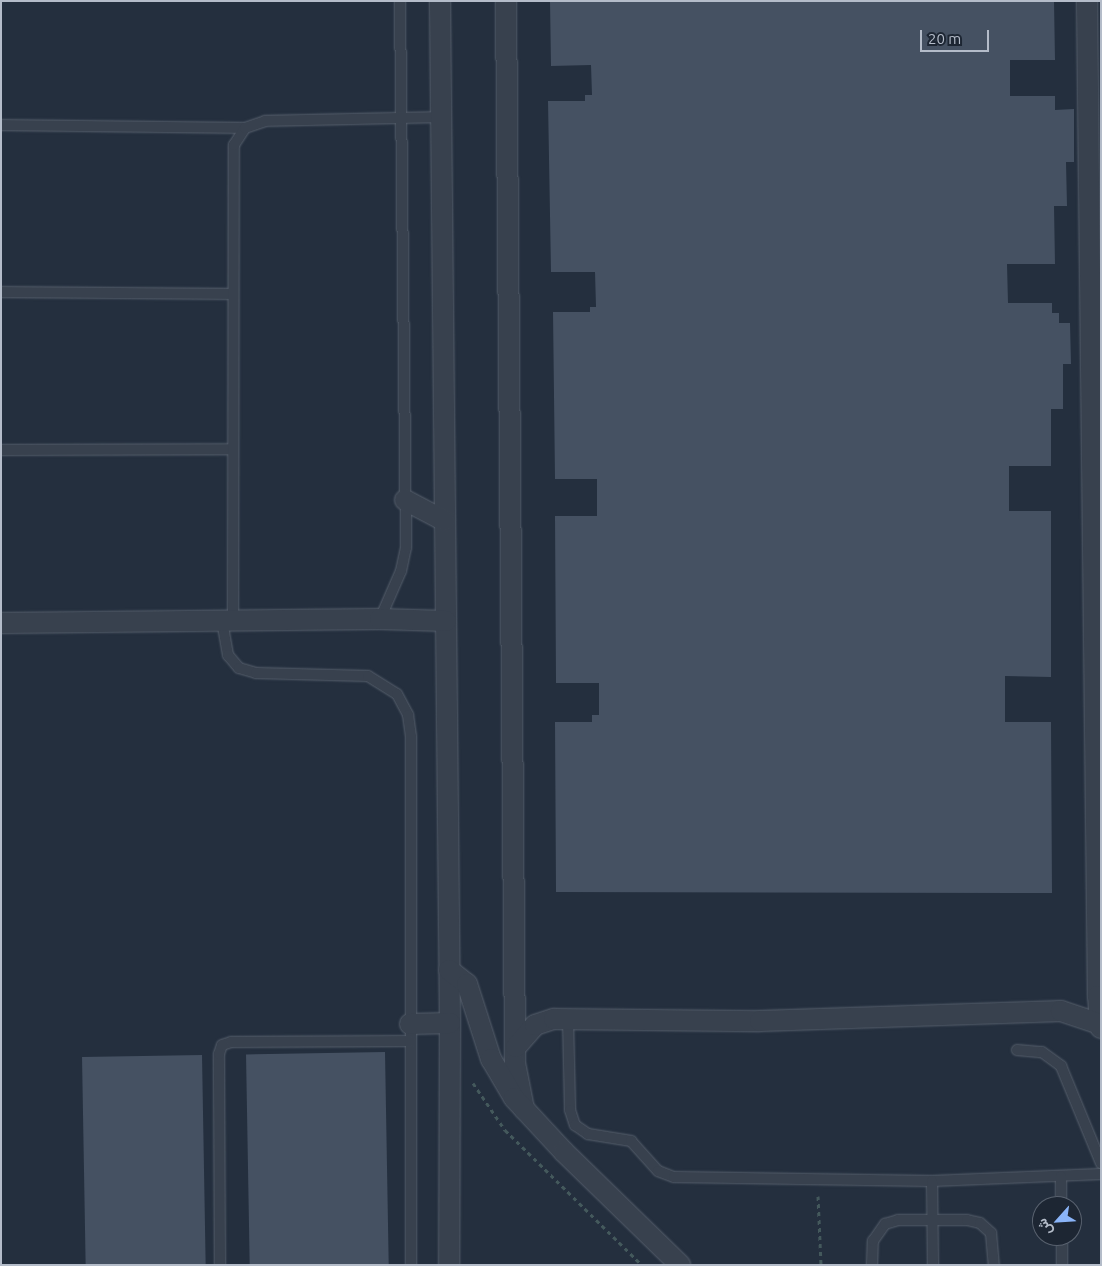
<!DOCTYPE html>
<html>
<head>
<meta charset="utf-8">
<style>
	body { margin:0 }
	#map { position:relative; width:1102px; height:1266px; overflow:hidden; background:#242f3e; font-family:Ubuntu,Vazirmatn,sans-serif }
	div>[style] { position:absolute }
	.building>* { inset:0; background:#455162; transform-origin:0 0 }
	.path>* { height:3px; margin-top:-1.5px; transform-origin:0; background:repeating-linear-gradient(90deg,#44595c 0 4px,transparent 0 8px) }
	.roads { filter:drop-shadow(0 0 1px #565f6c) drop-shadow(0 0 1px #565f6c) }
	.service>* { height:10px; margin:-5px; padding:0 5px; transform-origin:5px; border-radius:5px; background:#38414e }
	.minor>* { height:20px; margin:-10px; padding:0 10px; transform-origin:10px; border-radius:10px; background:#38414e }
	span { translate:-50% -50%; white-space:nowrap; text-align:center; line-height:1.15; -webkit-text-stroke:4px #1d2633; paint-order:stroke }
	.frame { position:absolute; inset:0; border:2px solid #b4bcc9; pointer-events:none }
	.north { position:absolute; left:1032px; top:1196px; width:50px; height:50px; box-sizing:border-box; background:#1d2633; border:1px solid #59626f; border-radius:50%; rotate:244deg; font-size:14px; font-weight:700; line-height:20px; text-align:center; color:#b4bcc9 }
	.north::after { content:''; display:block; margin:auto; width:18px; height:22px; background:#8ab4f8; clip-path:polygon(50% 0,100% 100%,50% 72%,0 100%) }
	.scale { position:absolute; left:920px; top:30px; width:69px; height:22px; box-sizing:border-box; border:2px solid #b4bcc9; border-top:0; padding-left:6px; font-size:15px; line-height:18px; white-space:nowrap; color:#b4bcc9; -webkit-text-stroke:4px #1d2633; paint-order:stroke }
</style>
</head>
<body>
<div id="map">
	<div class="building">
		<div style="clip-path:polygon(550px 1px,1054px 1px,1055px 60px,1010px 60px,1010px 96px,1055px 96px,1055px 110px,1074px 109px,1074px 162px,1066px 162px,1067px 206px,1054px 206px,1055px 264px,1007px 264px,1008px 303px,1052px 303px,1052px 313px,1059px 313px,1059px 323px,1070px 323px,1071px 364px,1063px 364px,1063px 409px,1051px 409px,1051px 466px,1009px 466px,1009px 511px,1051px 511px,1051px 677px,1005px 676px,1005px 722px,1051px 722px,1052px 893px,556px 892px,555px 722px,592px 722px,592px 715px,599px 715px,599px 683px,556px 683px,555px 516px,597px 516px,597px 479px,555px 479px,553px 312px,590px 312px,590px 307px,596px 307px,595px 272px,551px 272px,548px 101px,585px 101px,585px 95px,592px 95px,591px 65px,551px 66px)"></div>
		<div style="left:385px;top:1052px;width:213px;height:139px;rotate:89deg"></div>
		<div style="left:202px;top:1055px;width:210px;height:120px;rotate:89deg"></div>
	</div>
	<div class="path">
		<div style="left:473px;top:1083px;width:57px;rotate:55.8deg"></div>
		<div style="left:505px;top:1130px;width:192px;rotate:44.6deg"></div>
		<div style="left:818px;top:1196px;width:69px;rotate:87.5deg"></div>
	</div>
	<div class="roads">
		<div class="service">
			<div style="left:1px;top:125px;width:244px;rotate:0.7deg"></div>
			<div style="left:1px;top:292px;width:232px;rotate:0.5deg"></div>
			<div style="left:1px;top:450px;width:232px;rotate:-0.2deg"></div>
			<div style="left:380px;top:619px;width:52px;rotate:-66.4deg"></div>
			<div style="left:401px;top:571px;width:24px;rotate:-78deg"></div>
			<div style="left:406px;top:548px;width:547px;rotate:-90.63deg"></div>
			<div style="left:222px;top:621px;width:35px;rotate:80deg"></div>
			<div style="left:228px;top:655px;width:17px;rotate:50deg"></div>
			<div style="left:239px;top:668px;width:18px;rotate:16deg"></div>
			<div style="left:256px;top:673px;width:112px;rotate:1.5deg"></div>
			<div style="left:368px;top:676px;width:34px;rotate:32deg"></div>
			<div style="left:397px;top:694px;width:24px;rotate:62deg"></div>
			<div style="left:408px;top:715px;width:22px;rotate:82deg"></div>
			<div style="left:411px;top:737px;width:528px;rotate:90deg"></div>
			<div style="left:233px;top:621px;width:476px;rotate:-89.9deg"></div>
			<div style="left:234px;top:145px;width:20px;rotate:-57deg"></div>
			<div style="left:245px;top:128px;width:21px;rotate:-19deg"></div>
			<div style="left:265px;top:121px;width:175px;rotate:-1.3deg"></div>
			<div style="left:568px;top:1019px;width:91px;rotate:88.7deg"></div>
			<div style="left:570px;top:1110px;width:16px;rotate:72deg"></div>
			<div style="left:575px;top:1125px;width:16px;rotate:35deg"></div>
			<div style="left:588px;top:1134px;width:44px;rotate:9.2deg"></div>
			<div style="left:631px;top:1141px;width:40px;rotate:48deg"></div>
			<div style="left:658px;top:1171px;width:17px;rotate:21deg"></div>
			<div style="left:674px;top:1177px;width:258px;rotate:0.9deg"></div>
			<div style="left:932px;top:1181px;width:169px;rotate:-2.4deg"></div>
			<div style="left:1017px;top:1050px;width:25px;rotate:5deg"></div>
			<div style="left:1042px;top:1052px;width:24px;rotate:36deg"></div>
			<div style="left:1061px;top:1066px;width:105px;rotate:67.6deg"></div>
			<div style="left:1061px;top:1176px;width:30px;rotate:90deg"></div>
			<div style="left:932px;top:1181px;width:84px;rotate:89.3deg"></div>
			<div style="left:1062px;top:1236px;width:29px;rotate:90deg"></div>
			<div style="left:220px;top:1265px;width:211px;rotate:-90.3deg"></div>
			<div style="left:219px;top:1054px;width:9px;rotate:-72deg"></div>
			<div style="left:222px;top:1045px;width:9px;rotate:-18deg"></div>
			<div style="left:231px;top:1042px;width:180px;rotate:-0.3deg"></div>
			<div style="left:872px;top:1265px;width:24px;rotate:-88deg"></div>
			<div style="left:873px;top:1241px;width:21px;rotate:-55deg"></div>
			<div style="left:885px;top:1224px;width:14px;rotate:-17deg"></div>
			<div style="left:898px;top:1220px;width:69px"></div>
			<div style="left:967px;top:1220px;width:13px;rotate:13deg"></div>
			<div style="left:980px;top:1223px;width:15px;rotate:42deg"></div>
			<div style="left:991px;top:1233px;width:32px;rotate:85deg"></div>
		</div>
		<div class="minor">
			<div style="left:440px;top:1px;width:1022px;rotate:89.44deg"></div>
			<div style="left:450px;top:1023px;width:242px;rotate:90.2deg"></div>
			<div style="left:506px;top:1px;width:1062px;rotate:89.51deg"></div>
			<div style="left:515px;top:1063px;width:47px;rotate:78.9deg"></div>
			<div style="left:1087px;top:1px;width:995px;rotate:89.37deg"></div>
			<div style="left:1098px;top:996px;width:32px;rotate:85deg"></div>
			<div style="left:405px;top:500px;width:45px;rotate:27.7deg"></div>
			<div style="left:1px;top:623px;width:379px;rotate:-0.6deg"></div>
			<div style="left:380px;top:619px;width:66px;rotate:1.7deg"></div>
			<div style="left:449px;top:970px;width:23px;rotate:38deg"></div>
			<div style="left:467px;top:984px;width:79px;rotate:72.3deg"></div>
			<div style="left:491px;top:1059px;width:45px;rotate:59.5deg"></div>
			<div style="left:514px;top:1098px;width:74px;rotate:47.2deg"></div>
			<div style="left:564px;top:1152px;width:162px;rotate:44.2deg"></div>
			<div style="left:410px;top:1024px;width:40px;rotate:-1.4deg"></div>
			<div style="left:516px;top:1047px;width:29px;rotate:-49deg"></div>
			<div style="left:535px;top:1025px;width:20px;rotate:-18deg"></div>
			<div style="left:554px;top:1019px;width:206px;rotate:0.6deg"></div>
			<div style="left:760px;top:1021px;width:301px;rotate:-1.9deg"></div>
			<div style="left:1061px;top:1011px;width:41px;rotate:18.4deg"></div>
		</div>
	</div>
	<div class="frame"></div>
	<div class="north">ش</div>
	<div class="scale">20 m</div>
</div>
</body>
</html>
